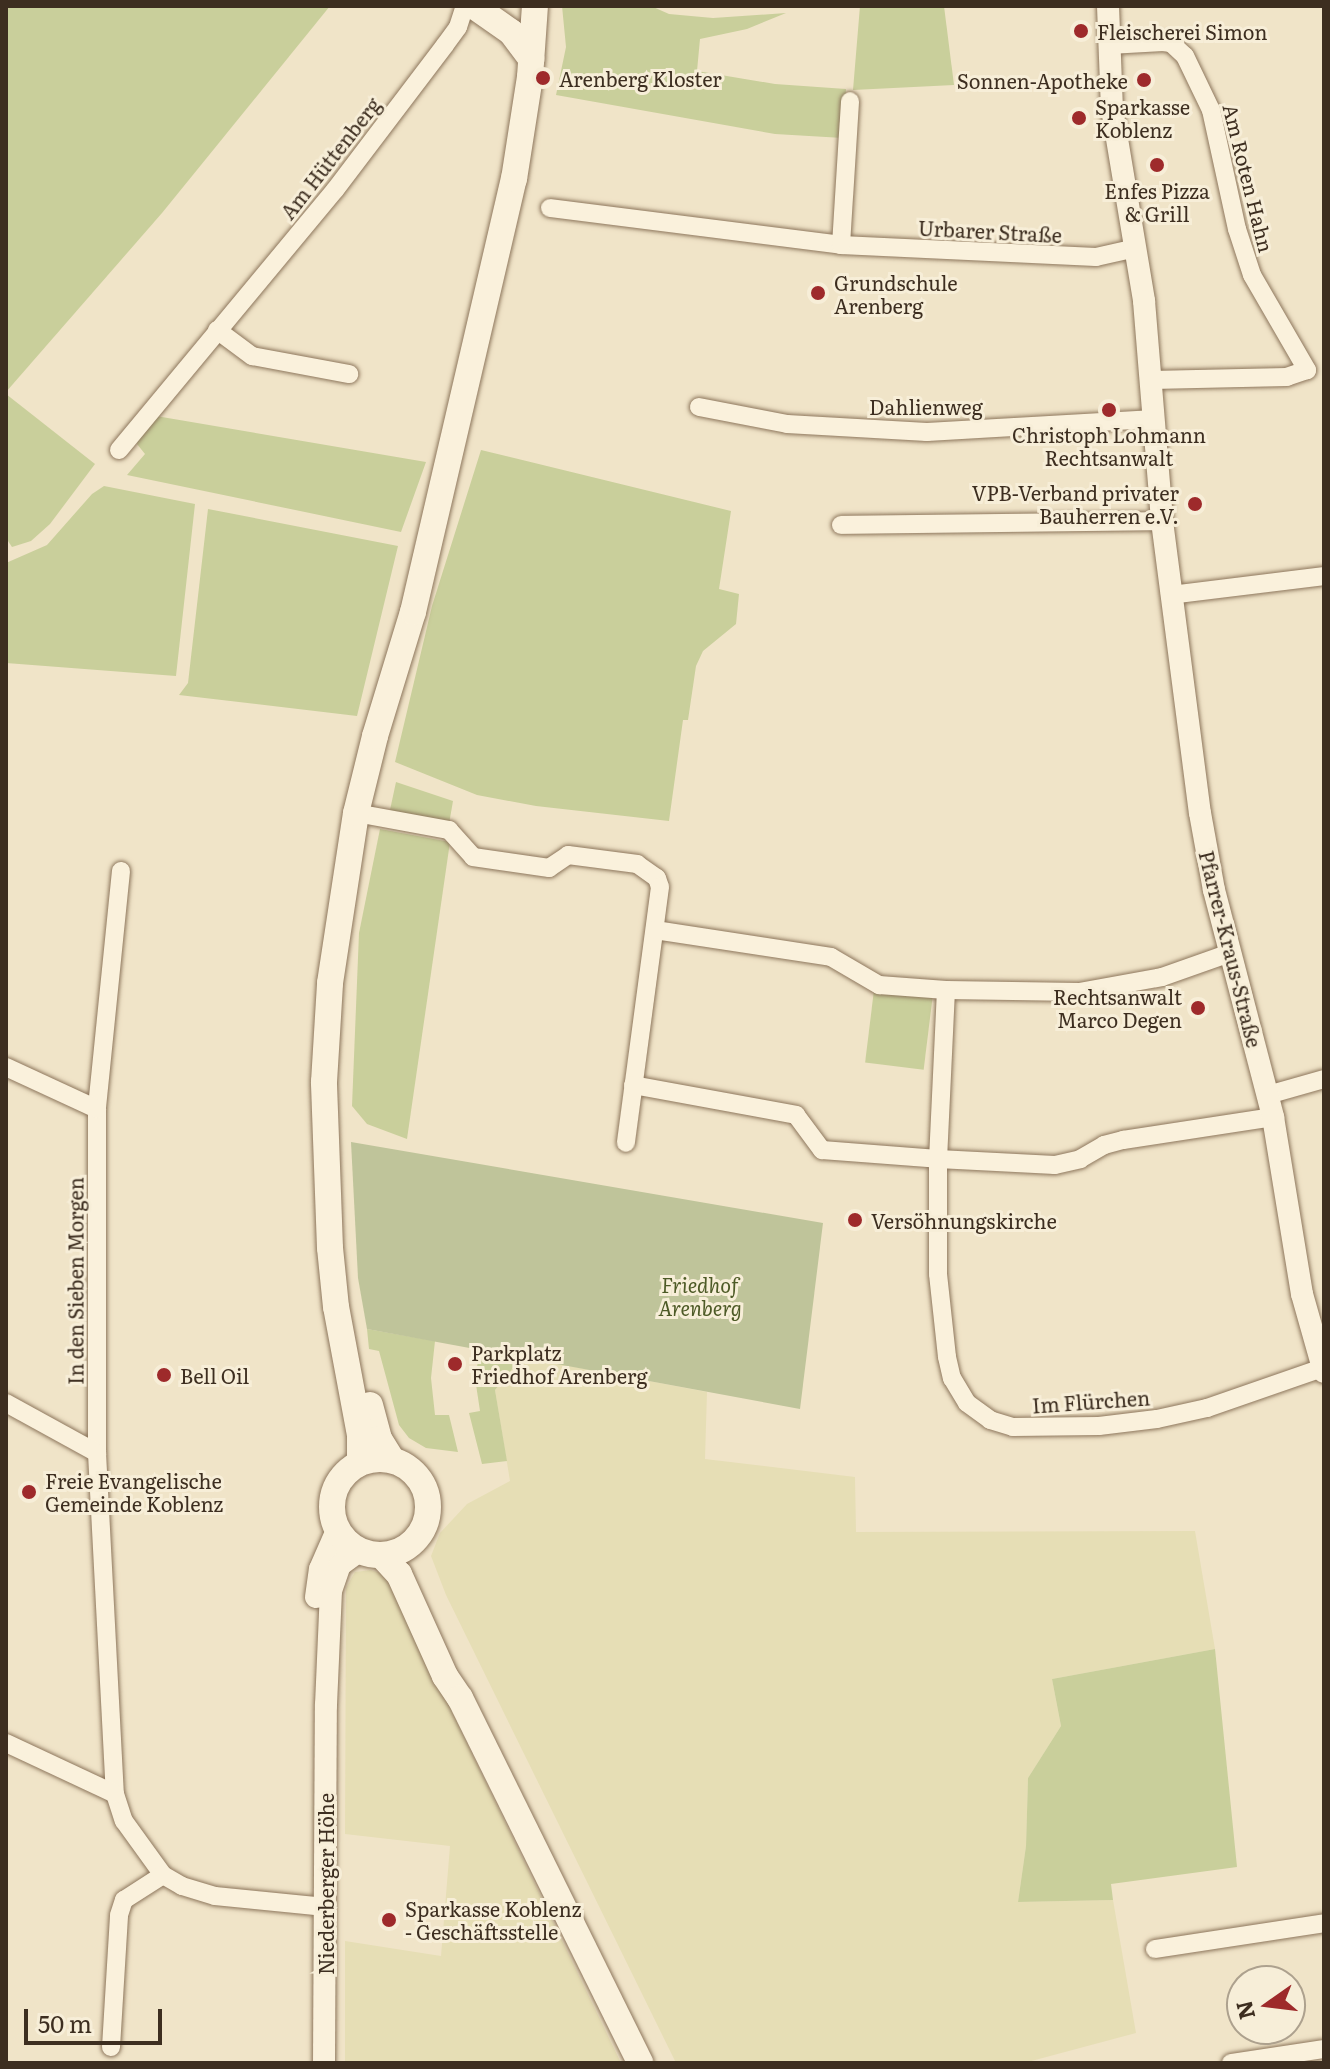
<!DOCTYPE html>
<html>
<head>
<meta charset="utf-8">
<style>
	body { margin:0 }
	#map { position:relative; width:1330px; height:2069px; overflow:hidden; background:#f0e4c8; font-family:Literata,serif }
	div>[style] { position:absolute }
	.farmland>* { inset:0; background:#e6deb5 }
	.green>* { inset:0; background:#c9cf9b; transform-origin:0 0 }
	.cemetery>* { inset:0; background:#bfc49a }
	.roads { filter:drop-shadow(0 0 2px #8d765c) drop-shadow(0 0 2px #8d765c) }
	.minor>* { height:18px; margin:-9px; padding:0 9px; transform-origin:9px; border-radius:9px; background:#faf1dc }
	.tertiary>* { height:22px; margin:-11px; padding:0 11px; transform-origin:11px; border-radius:11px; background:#faf1dc }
	.secondary>* { height:26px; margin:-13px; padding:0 13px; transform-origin:13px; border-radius:13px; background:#faf1dc }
	.secondary>.ring { margin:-13px; padding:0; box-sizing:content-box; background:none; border:26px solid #faf1dc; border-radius:50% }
	.dots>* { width:22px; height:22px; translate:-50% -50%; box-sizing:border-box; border:4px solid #f7eed8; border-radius:50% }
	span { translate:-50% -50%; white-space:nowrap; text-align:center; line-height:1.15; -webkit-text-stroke:6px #f7eed8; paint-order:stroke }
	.poi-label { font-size:20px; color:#3d2e20 }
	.left { translate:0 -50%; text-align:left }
	.right { translate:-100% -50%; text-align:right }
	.street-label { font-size:20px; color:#3d2e20 }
	.park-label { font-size:20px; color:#4d5a26; font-style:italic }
	.frame { position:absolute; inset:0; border:8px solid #3d2e20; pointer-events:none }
	.north { position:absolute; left:1226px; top:1965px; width:80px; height:80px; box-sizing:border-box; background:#f7eed8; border:2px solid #ada18e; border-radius:50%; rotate:256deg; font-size:22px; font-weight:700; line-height:32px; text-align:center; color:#3d2e20 }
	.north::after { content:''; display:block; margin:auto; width:28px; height:36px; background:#9e2a2b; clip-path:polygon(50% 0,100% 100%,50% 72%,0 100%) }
	.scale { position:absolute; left:24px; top:2009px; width:138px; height:36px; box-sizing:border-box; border:4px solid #3d2e20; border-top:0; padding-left:10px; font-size:24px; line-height:28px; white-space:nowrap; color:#3d2e20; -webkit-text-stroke:6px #f7eed8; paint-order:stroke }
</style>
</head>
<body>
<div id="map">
	<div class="farmland">
		<div style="clip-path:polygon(522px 1357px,707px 1392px,705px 1459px,855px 1477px,856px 1532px,1195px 1531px,1215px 1649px,1052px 1679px,1061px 1726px,1028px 1778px,1026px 1846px,1018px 1902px,1113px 1900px,1136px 2033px,1024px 2063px,676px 2063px,446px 1595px,431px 1556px,440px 1533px,467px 1504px,510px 1481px,495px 1390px)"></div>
		<div style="clip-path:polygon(371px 1570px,386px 1575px,621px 2063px,345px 2063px,345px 1941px,441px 1956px,450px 1846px,345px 1834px,346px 1588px,355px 1572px)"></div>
	</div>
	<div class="green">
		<div style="clip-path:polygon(6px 6px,330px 6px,162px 213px,6px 392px)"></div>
		<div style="clip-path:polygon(562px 6px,651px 6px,669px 14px,713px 18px,786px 13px,747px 29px,700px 39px,697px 71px,775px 84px,846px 89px,843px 138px,775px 134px,556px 95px,566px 47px)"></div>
		<div style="clip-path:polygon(860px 6px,944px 6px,954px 85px,853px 90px)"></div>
		<div style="clip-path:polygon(6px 394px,95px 464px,50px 524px,31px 541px,12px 547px,6px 538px)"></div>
		<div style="clip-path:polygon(156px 416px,426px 462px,401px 532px,127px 475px,145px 454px,137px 444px,138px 437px)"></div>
		<div style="clip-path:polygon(481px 450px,731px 511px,719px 589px,739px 594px,736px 624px,703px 651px,696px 666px,688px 720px,683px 720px,669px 821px,536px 806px,477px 795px,395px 762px,432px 606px)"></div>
		<div style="clip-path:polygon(104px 486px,195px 504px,176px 676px,6px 663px,6px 563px,47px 545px,92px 494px)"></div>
		<div style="clip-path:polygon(208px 509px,398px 546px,357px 716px,179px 695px,188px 683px)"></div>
		<div style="clip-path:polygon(396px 782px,453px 801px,449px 824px,397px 814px,390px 810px)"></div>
		<div style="clip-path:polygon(380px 829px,450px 842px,407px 1139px,367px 1124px,352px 1106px,359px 933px)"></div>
		<div style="left:874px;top:990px;width:59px;height:73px;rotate:7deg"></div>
		<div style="clip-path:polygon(367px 1329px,435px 1341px,431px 1378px,435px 1415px,449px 1415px,458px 1452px,426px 1448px,409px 1438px,399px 1425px,379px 1351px,369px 1349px)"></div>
		<div style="clip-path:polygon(480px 1350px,522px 1357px,495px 1390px,507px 1461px,482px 1464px,469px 1413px,480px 1411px,475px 1378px)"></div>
		<div style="clip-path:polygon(1215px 1649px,1237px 1867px,1111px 1884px,1113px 1900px,1018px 1902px,1026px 1846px,1028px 1778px,1061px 1726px,1052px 1679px)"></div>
	</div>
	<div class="cemetery">
		<div style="clip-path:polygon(351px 1142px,823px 1223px,800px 1409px,367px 1329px,358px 1278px)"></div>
	</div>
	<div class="roads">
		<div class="minor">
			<div style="left:1109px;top:45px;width:54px;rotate:-3.2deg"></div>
			<div style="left:1163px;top:42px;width:8px;rotate:7deg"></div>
			<div style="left:1171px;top:43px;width:19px;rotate:43deg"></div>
			<div style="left:1185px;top:56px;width:60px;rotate:64.3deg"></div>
			<div style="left:1211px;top:110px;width:122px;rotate:77.7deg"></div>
			<div style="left:1237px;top:229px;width:48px;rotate:71.9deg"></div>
			<div style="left:1252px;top:275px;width:110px;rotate:59.9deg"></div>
			<div style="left:1307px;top:370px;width:21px;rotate:161deg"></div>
			<div style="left:1287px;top:377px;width:135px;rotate:178.7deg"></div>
			<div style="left:550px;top:208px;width:293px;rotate:7.2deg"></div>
			<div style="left:841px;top:245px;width:255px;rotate:2.7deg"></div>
			<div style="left:1096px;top:257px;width:41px;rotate:-12.7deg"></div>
			<div style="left:841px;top:245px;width:144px;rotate:-86.4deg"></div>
			<div style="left:217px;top:330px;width:44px;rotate:36.6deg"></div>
			<div style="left:252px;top:356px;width:99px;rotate:10.5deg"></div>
			<div style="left:699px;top:407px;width:90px;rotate:10.9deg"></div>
			<div style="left:787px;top:424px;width:140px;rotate:3.3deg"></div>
			<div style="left:927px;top:432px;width:228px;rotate:-3.3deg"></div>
			<div style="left:119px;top:450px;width:338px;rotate:-50.3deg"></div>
			<div style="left:335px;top:190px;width:182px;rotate:-52.8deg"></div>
			<div style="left:445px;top:45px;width:22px;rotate:-54deg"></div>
			<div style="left:458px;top:27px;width:22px;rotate:-72deg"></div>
			<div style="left:841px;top:525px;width:321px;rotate:-0.7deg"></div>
			<div style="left:1170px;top:595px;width:155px;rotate:-7deg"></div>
			<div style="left:356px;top:813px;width:95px;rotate:10.4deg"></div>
			<div style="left:449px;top:830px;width:36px;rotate:48deg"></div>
			<div style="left:473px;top:857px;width:77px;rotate:8.2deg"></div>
			<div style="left:549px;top:868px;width:23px;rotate:-34deg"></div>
			<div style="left:568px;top:855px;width:70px;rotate:7.4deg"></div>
			<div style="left:637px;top:864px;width:24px;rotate:35deg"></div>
			<div style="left:657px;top:878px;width:9px;rotate:72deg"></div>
			<div style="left:660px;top:887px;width:258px;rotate:97.6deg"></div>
			<div style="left:121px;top:871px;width:239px;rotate:95.8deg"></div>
			<div style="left:97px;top:1109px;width:344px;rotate:90deg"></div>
			<div style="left:97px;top:1453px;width:341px;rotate:87deg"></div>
			<div style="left:115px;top:1794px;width:28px;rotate:72deg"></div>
			<div style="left:124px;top:1821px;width:67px;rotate:54.2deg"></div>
			<div style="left:163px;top:1875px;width:22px;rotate:30deg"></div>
			<div style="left:182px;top:1886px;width:34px;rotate:17deg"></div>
			<div style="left:215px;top:1896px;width:111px;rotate:5.7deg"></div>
			<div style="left:655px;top:930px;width:178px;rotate:8.7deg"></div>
			<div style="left:831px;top:957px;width:56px;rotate:30.3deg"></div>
			<div style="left:879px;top:985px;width:67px;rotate:4.3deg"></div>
			<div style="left:946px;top:990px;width:133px;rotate:0.9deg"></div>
			<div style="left:1079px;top:992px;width:84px;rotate:-10.2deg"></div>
			<div style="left:1162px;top:977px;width:72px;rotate:-19.4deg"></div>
			<div style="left:946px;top:990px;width:169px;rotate:92.7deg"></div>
			<div style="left:938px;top:1159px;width:115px;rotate:90deg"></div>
			<div style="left:938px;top:1274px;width:83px;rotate:83.8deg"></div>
			<div style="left:947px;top:1357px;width:22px;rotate:77deg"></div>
			<div style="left:952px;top:1378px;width:29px;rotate:59deg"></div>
			<div style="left:967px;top:1403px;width:29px;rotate:36deg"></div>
			<div style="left:990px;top:1420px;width:24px;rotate:17deg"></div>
			<div style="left:1013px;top:1427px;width:86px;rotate:-0.7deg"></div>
			<div style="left:1099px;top:1426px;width:58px;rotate:-6.9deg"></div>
			<div style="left:1157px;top:1419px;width:51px;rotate:-12.4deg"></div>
			<div style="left:1207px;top:1408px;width:122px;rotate:-19.2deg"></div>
			<div style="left:6px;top:1067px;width:100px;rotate:24.8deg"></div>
			<div style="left:633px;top:1085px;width:166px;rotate:10.4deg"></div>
			<div style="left:796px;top:1115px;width:44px;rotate:53.4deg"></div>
			<div style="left:822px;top:1150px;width:116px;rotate:4.4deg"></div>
			<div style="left:938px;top:1159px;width:117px;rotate:2.9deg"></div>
			<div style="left:1055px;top:1165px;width:26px;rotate:-13deg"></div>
			<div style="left:1080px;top:1159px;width:28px;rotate:-30deg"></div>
			<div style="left:1104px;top:1145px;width:20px;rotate:-15deg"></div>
			<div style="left:1123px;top:1140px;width:152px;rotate:-8.7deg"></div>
			<div style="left:1268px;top:1095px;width:58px;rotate:-15.9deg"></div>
			<div style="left:6px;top:1403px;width:104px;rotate:28.8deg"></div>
			<div style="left:6px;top:1743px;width:120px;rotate:25.1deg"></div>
			<div style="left:1155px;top:1949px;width:171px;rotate:-8.7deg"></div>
			<div style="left:111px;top:2047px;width:132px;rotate:-86.5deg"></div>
			<div style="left:119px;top:1915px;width:16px;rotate:-72deg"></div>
			<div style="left:124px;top:1900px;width:46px;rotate:-32.7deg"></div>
			<div style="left:1231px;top:2063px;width:94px;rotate:-8.6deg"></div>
		</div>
		<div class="tertiary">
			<div style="left:1108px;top:6px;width:103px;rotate:87.8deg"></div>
			<div style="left:1112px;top:109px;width:195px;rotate:80.5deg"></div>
			<div style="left:1144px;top:301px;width:221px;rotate:85.3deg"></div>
			<div style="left:1162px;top:521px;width:294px;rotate:82.6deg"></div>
			<div style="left:1200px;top:813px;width:78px;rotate:79.7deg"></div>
			<div style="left:1214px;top:890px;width:235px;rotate:75.4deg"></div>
			<div style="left:1273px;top:1117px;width:179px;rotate:80.7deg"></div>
			<div style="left:1302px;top:1294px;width:81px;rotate:74.2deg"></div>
			<div style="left:316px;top:1597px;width:28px;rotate:-82deg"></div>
			<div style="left:320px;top:1569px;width:43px;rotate:-66.4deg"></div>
			<div style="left:324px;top:2063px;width:358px;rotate:-89.7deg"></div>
			<div style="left:326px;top:1705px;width:114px;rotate:-87.5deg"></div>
			<div style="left:331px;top:1591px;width:28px;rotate:-71deg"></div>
			<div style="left:340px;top:1565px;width:24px;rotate:-36deg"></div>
		</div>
		<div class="secondary">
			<div style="left:474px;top:6px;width:45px;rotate:35.1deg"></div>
			<div style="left:511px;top:32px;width:34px;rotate:53deg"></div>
			<div style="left:370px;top:1405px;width:35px;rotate:75deg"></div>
			<div style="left:379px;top:1439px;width:25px;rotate:58deg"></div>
			<div class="ring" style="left:332px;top:1459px;width:70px;height:70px"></div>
			<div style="left:360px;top:1462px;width:27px;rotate:-90deg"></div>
			<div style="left:360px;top:1435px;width:130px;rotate:-100.6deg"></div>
			<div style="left:336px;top:1307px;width:59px;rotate:-95.8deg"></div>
			<div style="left:330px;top:1248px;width:166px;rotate:-92.1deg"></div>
			<div style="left:324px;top:1082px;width:99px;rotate:-86.5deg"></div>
			<div style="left:330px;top:983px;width:172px;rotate:-81.3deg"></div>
			<div style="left:356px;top:813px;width:79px;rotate:-76.1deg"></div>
			<div style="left:375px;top:736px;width:130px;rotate:-73deg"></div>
			<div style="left:413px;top:612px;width:445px;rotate:-76.9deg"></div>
			<div style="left:514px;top:179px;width:103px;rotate:-81.1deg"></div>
			<div style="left:530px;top:77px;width:71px;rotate:-86deg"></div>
			<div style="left:382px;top:1556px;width:25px;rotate:47deg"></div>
			<div style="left:399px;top:1574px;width:112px;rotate:65.7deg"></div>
			<div style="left:445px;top:1676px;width:27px;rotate:56deg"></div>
			<div style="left:460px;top:1698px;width:407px;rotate:63.7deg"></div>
		</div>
	</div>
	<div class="dots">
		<div style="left:1081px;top:31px;background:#9e2a2b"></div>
		<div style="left:543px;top:78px;background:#9e2a2b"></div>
		<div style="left:1144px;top:80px;background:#9e2a2b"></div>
		<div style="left:1079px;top:118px;background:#9e2a2b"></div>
		<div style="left:1157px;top:165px;background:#9e2a2b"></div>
		<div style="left:818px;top:293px;background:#9e2a2b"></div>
		<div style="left:1109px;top:410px;background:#9e2a2b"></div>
		<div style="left:1195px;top:504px;background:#9e2a2b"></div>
		<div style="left:1198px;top:1008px;background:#9e2a2b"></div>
		<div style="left:855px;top:1220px;background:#9e2a2b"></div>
		<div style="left:455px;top:1364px;background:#9e2a2b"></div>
		<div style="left:164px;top:1375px;background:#9e2a2b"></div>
		<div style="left:29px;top:1492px;background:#9e2a2b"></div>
		<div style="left:389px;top:1920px;background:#9e2a2b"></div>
	</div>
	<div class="poi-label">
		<span class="left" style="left:1097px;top:31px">Fleischerei Simon</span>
		<span class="left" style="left:559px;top:78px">Arenberg Kloster</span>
		<span class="right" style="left:1128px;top:80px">Sonnen-Apotheke</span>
		<span class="left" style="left:1095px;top:118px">Sparkasse<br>Koblenz</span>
		<span style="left:1157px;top:202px">Enfes Pizza<br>&amp; Grill</span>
		<span class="left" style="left:834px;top:294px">Grundschule<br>Arenberg</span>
		<span style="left:1109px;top:446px">Christoph Lohmann<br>Rechtsanwalt</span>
		<span class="right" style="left:1179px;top:504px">VPB-Verband privater<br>Bauherren e.V.</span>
		<span class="right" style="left:1182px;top:1008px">Rechtsanwalt<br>Marco Degen</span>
		<span class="left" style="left:871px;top:1220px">Versöhnungskirche</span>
		<span class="left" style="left:471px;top:1364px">Parkplatz<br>Friedhof Arenberg</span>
		<span class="left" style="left:180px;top:1375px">Bell Oil</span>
		<span class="left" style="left:45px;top:1492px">Freie Evangelische<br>Gemeinde Koblenz</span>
		<span class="left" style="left:405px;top:1920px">Sparkasse Koblenz<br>- Geschäftsstelle</span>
	</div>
	<div class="street-label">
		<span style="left:330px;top:158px;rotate:-52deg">Am Hüttenberg</span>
		<span style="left:1249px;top:178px;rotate:76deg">Am Roten Hahn</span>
		<span style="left:990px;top:231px;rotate:3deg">Urbarer Straße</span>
		<span style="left:926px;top:406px">Dahlienweg</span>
		<span style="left:1231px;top:949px;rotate:76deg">Pfarrer-Kraus-Straße</span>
		<span style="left:75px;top:1281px;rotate:-90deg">In den Sieben Morgen</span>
		<span style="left:1091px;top:1401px;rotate:-4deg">Im Flürchen</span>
		<span style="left:325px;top:1884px;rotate:-90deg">Niederberger Höhe</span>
	</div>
	<div class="park-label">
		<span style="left:700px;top:1296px">Friedhof<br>Arenberg</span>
	</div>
	<div class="frame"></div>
	<div class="north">N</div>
	<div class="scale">50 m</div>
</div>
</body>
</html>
